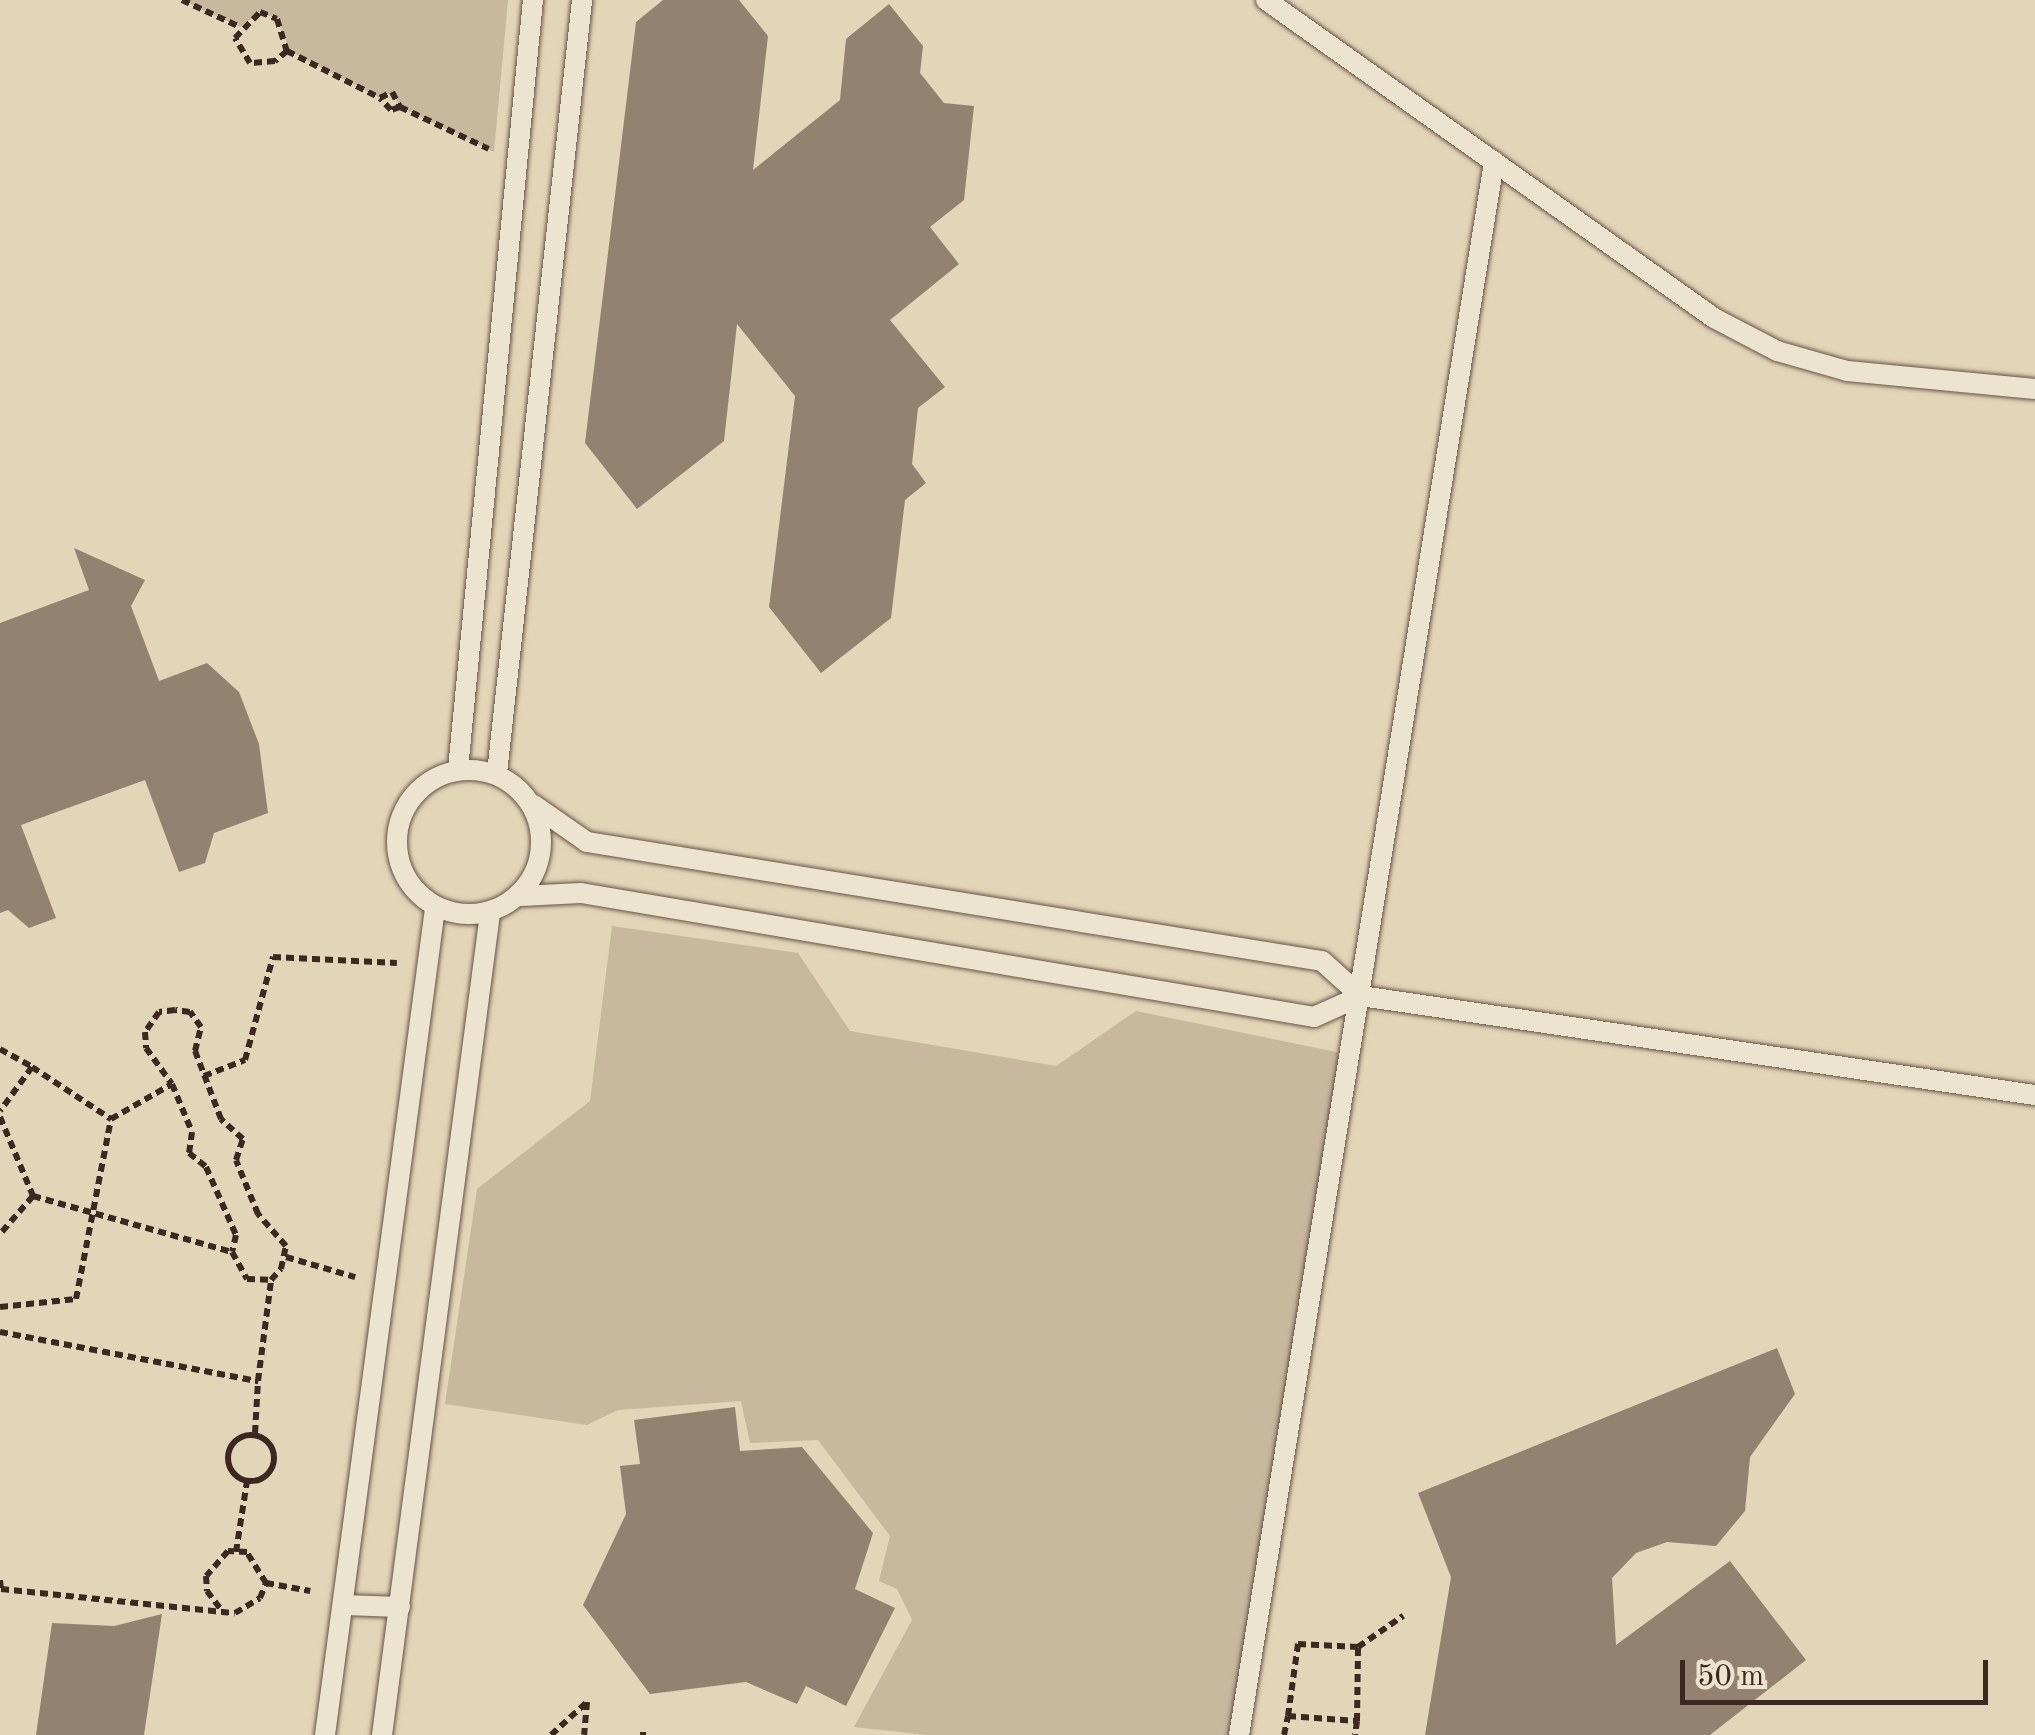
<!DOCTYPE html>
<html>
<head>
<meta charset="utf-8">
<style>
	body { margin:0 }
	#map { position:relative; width:2035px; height:1735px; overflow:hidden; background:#e3d5b7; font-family:"Old Standard TT",serif }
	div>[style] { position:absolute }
	.green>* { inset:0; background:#c7b89e }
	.building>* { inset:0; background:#93826f }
	.path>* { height:6px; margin-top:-3px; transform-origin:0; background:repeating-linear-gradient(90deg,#3c2821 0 8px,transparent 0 13px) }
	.path>.ring { margin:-3px; padding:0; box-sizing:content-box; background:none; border:6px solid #3c2821; border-radius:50% }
	.roads { filter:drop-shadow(0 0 2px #665346) drop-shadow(0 0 2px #665346) }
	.lane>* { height:20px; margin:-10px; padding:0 10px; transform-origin:10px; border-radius:10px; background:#ede4d0 }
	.lane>.ring { margin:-10px; padding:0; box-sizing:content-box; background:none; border:20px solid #ede4d0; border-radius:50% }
	span { translate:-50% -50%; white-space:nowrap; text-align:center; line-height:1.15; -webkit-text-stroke:9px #ede4d0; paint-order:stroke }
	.scale { position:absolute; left:1680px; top:1660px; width:308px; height:45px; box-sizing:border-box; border:5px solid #3c2821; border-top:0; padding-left:12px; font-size:30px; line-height:35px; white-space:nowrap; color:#3c2821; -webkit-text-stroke:8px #ede4d0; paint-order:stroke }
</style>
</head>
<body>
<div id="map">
	<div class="green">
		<div style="clip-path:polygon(182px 0,508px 0,494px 152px,400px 107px,392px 92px,380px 98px,291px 52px,277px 19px,260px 12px,240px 27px)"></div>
		<div style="clip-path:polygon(612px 926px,798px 953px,850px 1031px,1056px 1066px,1136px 1011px,1351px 1055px,1239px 1735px,926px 1735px,854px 1727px,912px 1620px,897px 1589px,879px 1581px,890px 1536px,818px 1440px,750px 1443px,741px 1401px,618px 1410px,587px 1425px,445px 1404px,477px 1189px,590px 1101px)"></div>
	</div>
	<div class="building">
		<div style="clip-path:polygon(663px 0,739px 0,768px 36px,753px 170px,840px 100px,846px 39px,889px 4px,923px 46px,920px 73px,944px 103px,974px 106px,964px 200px,930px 227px,959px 264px,890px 320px,945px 387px,918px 408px,912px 464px,926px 483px,905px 500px,891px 618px,821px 673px,769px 607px,795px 396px,737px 324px,724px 441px,637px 509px,585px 443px,636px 22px)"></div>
		<div style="clip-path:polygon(74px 548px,145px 580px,131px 606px,159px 681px,207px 663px,239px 692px,259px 744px,268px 813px,214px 833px,205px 863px,179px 872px,145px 780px,21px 825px,56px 918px,29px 928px,8px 910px,0 913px,0 623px,89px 590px)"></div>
		<div style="clip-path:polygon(1777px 1348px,1795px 1394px,1750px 1457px,1745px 1511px,1716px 1546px,1667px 1542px,1636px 1553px,1612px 1578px,1616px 1645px,1730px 1561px,1806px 1660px,1710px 1735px,1425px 1735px,1451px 1577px,1418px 1493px)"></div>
		<div style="clip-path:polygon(735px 1407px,740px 1451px,802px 1447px,873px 1533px,855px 1589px,895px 1608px,846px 1706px,806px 1686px,797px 1704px,746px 1682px,650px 1694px,583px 1605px,626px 1514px,620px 1466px,640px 1464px,634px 1420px)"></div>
		<div style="clip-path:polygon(162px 1614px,144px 1735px,36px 1735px,52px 1623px,114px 1626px)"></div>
	</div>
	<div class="path">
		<div style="left:182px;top:0;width:64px;rotate:25deg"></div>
		<div style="left:287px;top:51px;width:16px;rotate:140deg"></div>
		<div style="left:275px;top:61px;width:25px;rotate:175deg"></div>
		<div style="left:250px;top:63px;width:29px;rotate:-121deg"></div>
		<div style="left:235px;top:38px;width:36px;rotate:-46deg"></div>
		<div style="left:260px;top:12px;width:18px;rotate:22deg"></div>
		<div style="left:277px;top:19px;width:34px;rotate:73deg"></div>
		<div style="left:287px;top:51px;width:104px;rotate:26.8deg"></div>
		<div style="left:400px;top:107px;width:9px;rotate:162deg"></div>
		<div style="left:391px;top:110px;width:16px;rotate:-133deg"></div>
		<div style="left:380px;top:98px;width:13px;rotate:-27deg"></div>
		<div style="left:392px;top:92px;width:17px;rotate:62deg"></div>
		<div style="left:400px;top:107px;width:98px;rotate:25.3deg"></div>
		<div style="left:0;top:1049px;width:37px;rotate:29deg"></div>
		<div style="left:32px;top:1067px;width:54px;rotate:126deg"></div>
		<div style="left:32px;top:1067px;width:95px;rotate:33.4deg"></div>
		<div style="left:111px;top:1119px;width:70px;rotate:-29.8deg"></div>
		<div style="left:172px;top:1084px;width:52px;rotate:67.4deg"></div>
		<div style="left:192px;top:1132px;width:21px;rotate:98deg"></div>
		<div style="left:189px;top:1153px;width:22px;rotate:39deg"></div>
		<div style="left:206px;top:1167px;width:74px;rotate:66.2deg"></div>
		<div style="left:236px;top:1235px;width:17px;rotate:103deg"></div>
		<div style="left:204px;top:1076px;width:44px;rotate:-21.3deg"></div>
		<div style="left:245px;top:1060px;width:107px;rotate:-74.8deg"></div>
		<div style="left:273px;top:957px;width:124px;rotate:2.8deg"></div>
		<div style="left:0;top:1117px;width:86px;rotate:67.3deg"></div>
		<div style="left:33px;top:1196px;width:50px;rotate:131deg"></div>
		<div style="left:33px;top:1196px;width:207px;rotate:15.7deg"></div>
		<div style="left:232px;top:1252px;width:31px;rotate:61deg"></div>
		<div style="left:247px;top:1279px;width:24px;rotate:2deg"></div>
		<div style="left:271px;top:1280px;width:15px;rotate:-48deg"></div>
		<div style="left:281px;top:1269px;width:24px;rotate:-78deg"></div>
		<div style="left:286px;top:1246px;width:43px;rotate:-131.2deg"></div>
		<div style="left:258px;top:1214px;width:58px;rotate:-112.2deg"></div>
		<div style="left:236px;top:1160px;width:22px;rotate:-72deg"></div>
		<div style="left:243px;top:1139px;width:30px;rotate:-138deg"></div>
		<div style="left:221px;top:1119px;width:73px;rotate:-110.9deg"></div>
		<div style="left:195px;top:1051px;width:25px;rotate:-76deg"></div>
		<div style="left:201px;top:1027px;width:19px;rotate:-126deg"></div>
		<div style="left:190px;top:1012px;width:15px;rotate:-172deg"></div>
		<div style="left:175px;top:1010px;width:16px;rotate:173deg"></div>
		<div style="left:159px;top:1012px;width:24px;rotate:125deg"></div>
		<div style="left:145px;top:1032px;width:16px;rotate:86deg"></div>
		<div style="left:146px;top:1048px;width:44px;rotate:54.2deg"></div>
		<div style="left:286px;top:1257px;width:72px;rotate:16.2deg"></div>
		<div style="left:0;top:1307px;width:76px;rotate:-6deg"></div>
		<div style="left:76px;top:1299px;width:183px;rotate:-79deg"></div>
		<div style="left:0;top:1332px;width:263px;rotate:10.8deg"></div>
		<div style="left:258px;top:1381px;width:101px;rotate:-82.6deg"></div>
		<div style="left:255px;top:1433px;width:52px;rotate:-86.7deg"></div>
		<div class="ring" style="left:228px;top:1435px;width:40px;height:40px"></div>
		<div style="left:236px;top:1552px;width:72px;rotate:-81.2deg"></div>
		<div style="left:0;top:1580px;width:9px;rotate:84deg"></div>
		<div style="left:1px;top:1589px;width:235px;rotate:5.9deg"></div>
		<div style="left:235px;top:1613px;width:29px;rotate:-31deg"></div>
		<div style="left:260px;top:1598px;width:16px;rotate:-68deg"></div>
		<div style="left:266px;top:1583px;width:36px;rotate:-122deg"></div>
		<div style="left:247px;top:1552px;width:19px;rotate:-177deg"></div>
		<div style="left:228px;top:1551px;width:33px;rotate:131deg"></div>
		<div style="left:206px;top:1576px;width:15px;rotate:86deg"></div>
		<div style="left:207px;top:1591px;width:25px;rotate:53deg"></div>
		<div style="left:266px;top:1583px;width:45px;rotate:10.3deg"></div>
		<div style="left:1288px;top:1716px;width:73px;rotate:-82.1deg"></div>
		<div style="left:1298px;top:1644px;width:60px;rotate:2.9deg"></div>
		<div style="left:1357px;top:1721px;width:74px;rotate:-89.2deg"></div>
		<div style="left:1358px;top:1647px;width:55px;rotate:-34.6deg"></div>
		<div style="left:551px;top:1735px;width:49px;rotate:-42.5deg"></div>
		<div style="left:587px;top:1702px;width:33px;rotate:95deg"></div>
		<div style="left:640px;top:1735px;width:6px"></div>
		<div style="left:1284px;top:1735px;width:19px;rotate:-78deg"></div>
		<div style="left:1288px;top:1716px;width:69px;rotate:4.1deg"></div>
		<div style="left:1357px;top:1721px;width:14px;rotate:98deg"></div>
	</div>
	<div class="roads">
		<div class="lane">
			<div style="left:1266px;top:0;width:549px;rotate:35.37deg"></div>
			<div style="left:1714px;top:318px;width:71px;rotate:27.6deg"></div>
			<div style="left:1777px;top:351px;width:73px;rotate:15.9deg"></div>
			<div style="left:1847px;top:371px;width:189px;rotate:5.5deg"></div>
			<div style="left:458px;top:769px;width:773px;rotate:-84.43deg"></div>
			<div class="ring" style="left:397px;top:770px;width:124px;height:124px"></div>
			<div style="left:497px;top:773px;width:778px;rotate:-83.72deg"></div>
			<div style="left:521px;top:896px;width:60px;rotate:-2.9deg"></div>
			<div style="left:581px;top:893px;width:743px;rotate:9.6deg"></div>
			<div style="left:1314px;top:1017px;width:51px;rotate:-24.1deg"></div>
			<div style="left:1361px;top:996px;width:52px;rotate:-138.1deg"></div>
			<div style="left:1322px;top:961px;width:745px;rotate:-170.8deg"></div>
			<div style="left:587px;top:842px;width:65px;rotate:-145.1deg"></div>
			<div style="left:1361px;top:996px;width:681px;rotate:8.36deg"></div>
			<div style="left:344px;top:1605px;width:56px;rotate:2deg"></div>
			<div style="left:325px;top:1735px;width:834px;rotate:-82.42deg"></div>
			<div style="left:382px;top:1735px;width:828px;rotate:-82.51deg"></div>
			<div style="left:1239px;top:1735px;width:1594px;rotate:-80.79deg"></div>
		</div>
	</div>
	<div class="scale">50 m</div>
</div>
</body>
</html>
